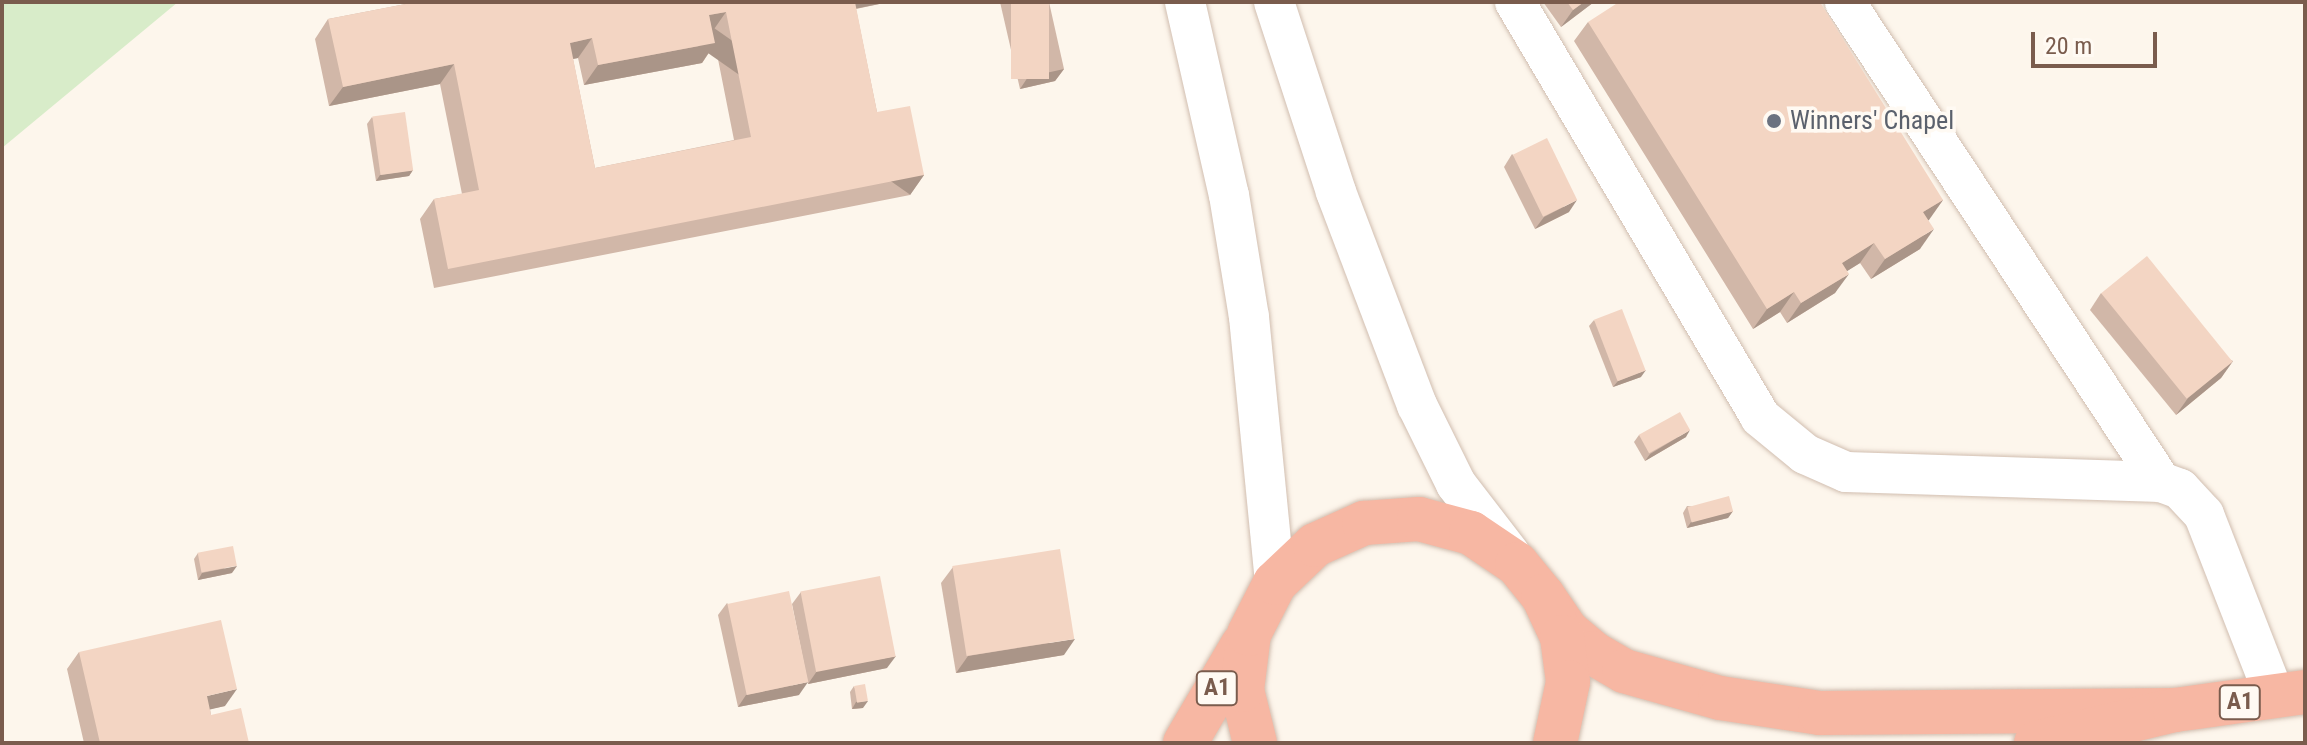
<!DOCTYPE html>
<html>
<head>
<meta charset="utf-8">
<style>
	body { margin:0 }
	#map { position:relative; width:2307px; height:745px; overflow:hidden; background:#fdf6ec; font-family:"Roboto Condensed",sans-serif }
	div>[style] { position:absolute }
	.green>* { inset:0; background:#d8ecc9 }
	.roads { filter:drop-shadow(0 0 2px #d1beb0) drop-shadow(0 0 2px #d1beb0) }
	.minor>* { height:40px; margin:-20px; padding:0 20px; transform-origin:20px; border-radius:20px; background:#fff }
	.highway>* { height:44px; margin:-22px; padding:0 22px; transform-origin:22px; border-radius:22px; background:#f7b7a3 }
	.wall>* { inset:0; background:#d1b7a8 }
	.shaded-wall>* { inset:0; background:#aa9588; transform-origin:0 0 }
	.building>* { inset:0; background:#f3d5c3; transform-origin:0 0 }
	.dots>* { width:22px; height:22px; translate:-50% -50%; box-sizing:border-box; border:4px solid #fffaf3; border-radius:50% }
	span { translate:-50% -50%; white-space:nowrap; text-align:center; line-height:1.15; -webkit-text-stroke:7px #fffaf3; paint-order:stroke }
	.shield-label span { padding:2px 6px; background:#fffaf3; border:2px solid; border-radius:6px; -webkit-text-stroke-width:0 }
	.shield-label { font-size:24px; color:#7a5c4d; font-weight:700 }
	.worship-label { font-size:26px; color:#5b616d }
	.left { translate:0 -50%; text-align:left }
	.frame { position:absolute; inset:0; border:4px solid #7a5c4d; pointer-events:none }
	.scale { position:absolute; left:2031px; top:32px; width:126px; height:36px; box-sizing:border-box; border:4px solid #7a5c4d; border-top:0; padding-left:10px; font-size:24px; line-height:28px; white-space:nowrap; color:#7a5c4d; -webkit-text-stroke:6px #fffaf3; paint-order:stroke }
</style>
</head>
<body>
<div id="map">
	<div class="green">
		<div style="clip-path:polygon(2px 2px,178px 2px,2px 148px)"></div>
	</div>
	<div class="roads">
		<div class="minor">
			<div style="left:1185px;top:2px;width:198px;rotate:77.2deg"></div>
			<div style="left:1229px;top:195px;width:124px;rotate:80.7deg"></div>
			<div style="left:1249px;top:317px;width:267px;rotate:84.4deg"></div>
			<div style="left:1274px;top:2px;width:200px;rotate:71.9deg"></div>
			<div style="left:1336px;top:192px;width:228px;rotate:69.2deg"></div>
			<div style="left:1417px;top:405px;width:88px;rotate:63.7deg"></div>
			<div style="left:1456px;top:484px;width:88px;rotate:52.4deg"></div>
			<div style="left:1515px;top:2px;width:482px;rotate:59.4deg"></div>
			<div style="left:1760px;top:417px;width:58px;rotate:39.4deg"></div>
			<div style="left:1805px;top:454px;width:45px;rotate:23.7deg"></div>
			<div style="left:1846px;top:472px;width:315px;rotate:1.8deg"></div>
			<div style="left:2161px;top:482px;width:20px;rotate:20deg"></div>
			<div style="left:2180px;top:489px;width:35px;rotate:47deg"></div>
			<div style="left:2204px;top:515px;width:195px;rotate:68.7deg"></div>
			<div style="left:1845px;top:2px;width:575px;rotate:56.64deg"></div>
		</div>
		<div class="highway">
			<div style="left:1543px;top:596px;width:42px;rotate:55.6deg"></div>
			<div style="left:1567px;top:631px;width:34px;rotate:40deg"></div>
			<div style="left:1593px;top:653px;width:36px;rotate:30deg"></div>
			<div style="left:1624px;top:671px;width:100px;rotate:15.7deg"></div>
			<div style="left:1720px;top:698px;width:101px;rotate:8.5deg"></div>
			<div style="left:1820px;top:713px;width:355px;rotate:-0.5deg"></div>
			<div style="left:1185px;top:743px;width:113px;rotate:-59.6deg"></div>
			<div style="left:1255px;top:743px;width:55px;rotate:-103.8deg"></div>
			<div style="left:1242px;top:690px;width:56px;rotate:-82.9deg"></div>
			<div style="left:1249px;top:634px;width:57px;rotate:-63deg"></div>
			<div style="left:1275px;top:583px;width:55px;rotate:-43.5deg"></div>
			<div style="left:1315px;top:545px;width:54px;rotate:-24.2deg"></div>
			<div style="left:1364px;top:523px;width:55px;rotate:-4.2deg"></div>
			<div style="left:1419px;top:519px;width:54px;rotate:15.1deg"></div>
			<div style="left:1471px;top:533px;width:55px;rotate:34deg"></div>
			<div style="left:1517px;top:564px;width:41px;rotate:50.9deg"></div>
			<div style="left:1543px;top:596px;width:45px;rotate:65.1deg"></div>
			<div style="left:1562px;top:637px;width:45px;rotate:82.4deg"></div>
			<div style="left:1568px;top:682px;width:62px;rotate:102deg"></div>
			<div style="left:2036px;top:743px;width:143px;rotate:-13.4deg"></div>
			<div style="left:2175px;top:710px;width:131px;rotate:-7.9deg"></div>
		</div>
	</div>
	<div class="wall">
		<div style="clip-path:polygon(evenodd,416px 2px,889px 2px,856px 9px,877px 112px,924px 175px,910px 195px,434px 288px,420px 219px,434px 199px,462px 194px,440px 84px,329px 106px,315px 39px,328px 19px,416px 2px,715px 44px,734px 140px,595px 168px,573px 59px,578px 58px,584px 85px,702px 63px,715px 44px)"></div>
		<div style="clip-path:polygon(1000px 2px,1049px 2px,1064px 69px,1055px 81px,1020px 89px)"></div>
		<div style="clip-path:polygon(1543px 2px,1594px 2px,1561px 27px)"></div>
		<div style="clip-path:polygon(1588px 22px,1943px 200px,1928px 220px,1920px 249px,1871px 279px,1860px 263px,1847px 271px,1835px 293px,1787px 323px,1780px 312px,1753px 329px,1574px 41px)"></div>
		<div style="clip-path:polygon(372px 117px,413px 170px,409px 176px,376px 181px,367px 124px)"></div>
		<div style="clip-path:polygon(1512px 154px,1569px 212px,1535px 229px,1504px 167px)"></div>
		<div style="clip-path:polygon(2101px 293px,2233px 361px,2221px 378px,2176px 415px,2090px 310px)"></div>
		<div style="clip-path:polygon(1594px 320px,1641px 377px,1613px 387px,1589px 326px)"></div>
		<div style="clip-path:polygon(1639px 435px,1686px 437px,1645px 461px,1634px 442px)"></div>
		<div style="clip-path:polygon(1687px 506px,1733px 511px,1728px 518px,1687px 528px,1683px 513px)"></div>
		<div style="clip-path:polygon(198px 553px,232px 573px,198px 580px,194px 559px)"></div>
		<div style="clip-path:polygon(953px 567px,1064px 655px,956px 673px,941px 583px)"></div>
		<div style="clip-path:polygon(801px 592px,887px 668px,808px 684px,792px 604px)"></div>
		<div style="clip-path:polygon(727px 603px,799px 695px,738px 707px,718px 615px)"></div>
		<div style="clip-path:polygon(79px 652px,225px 706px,210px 709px,211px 715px,249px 743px,84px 743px,67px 669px)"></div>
		<div style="clip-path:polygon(854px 686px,863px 708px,852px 709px,850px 692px)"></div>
	</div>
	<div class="shaded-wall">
		<div style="clip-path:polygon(846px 2px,889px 2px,839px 12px)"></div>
		<div style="clip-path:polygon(1584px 2px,1594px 2px,1561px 27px,1573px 10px)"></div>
		<div style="clip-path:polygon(726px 12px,712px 32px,709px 15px)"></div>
		<div style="clip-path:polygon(592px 38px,578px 58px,556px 62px,570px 43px)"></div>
		<div style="clip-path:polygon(715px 43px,702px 63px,584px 85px,598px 65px)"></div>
		<div style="clip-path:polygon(454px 64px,440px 84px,329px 106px,343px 87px)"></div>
		<div style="clip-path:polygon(1064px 69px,1055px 81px,1020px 89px,1028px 77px)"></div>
		<div style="clip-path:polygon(413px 170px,409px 176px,376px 181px,380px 175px)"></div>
		<div style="left:924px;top:175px;width:24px;height:485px;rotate:125deg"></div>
		<div style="clip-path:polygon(1577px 200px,1569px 212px,1535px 229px,1544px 217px)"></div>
		<div style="clip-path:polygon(1943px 200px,1929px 220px,1910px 232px,1923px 212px)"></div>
		<div style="clip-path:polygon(1934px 229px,1920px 249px,1871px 279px,1885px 259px)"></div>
		<div style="clip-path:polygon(1874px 243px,1860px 263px,1828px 283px,1842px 263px)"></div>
		<div style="clip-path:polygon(1849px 274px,1835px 293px,1787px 323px,1801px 303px)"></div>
		<div style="clip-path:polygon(1794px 292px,1780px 312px,1753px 329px,1767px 309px)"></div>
		<div style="clip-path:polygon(2233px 361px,2221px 378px,2176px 415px,2188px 398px)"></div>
		<div style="clip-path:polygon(1646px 370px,1641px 377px,1613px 387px,1618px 381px)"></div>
		<div style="clip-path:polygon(1690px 430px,1686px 437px,1645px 461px,1650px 454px)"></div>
		<div style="clip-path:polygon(1733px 511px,1728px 518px,1687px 528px,1691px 522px)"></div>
		<div style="clip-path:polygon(237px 566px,232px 573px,198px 580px,202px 573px)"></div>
		<div style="clip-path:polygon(1075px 639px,1064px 655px,956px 673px,968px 656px)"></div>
		<div style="clip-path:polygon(896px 656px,887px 668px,808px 684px,817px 671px)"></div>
		<div style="clip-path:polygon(808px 682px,799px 695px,738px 707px,746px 695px)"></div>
		<div style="clip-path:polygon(237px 689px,225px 706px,195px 713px,207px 696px)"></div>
		<div style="clip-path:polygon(868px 701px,863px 708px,852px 709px,856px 702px)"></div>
	</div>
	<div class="building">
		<div style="clip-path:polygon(evenodd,416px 2px,855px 2px,877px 112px,910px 106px,924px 175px,448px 269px,434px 199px,479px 190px,454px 64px,343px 87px,328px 19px,416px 2px,726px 12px,751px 137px,595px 168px,570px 43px,592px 38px,598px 65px,715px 43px,709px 15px,726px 12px)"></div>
		<div style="left:1011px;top:2px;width:38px;height:77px"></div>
		<div style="clip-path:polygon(1567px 2px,1584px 2px,1573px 10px)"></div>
		<div style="clip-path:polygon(1619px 2px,1820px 2px,1943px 200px,1923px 212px,1934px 229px,1885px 259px,1874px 243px,1842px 263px,1849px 274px,1801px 303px,1794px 292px,1767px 309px,1588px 22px)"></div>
		<div style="left:405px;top:112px;width:59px;height:33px;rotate:82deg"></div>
		<div style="left:1547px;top:138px;width:69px;height:38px;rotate:64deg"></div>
		<div style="left:2147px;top:256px;width:136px;height:59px;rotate:51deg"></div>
		<div style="left:1622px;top:309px;width:66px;height:30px;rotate:69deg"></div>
		<div style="left:1680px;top:412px;width:21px;height:47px;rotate:61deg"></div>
		<div style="left:1729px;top:496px;width:16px;height:43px;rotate:75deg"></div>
		<div style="left:233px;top:546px;width:20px;height:36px;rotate:79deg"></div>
		<div style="left:1060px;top:549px;width:91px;height:109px;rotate:81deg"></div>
		<div style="left:880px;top:576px;width:82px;height:81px;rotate:79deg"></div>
		<div style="left:789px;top:591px;width:93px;height:63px;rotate:78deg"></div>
		<div style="clip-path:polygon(221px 620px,237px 689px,207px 696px,211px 715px,241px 708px,249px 743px,100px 743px,79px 652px)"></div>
		<div style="left:865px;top:684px;width:17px;height:11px;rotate:80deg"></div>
	</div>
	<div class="dots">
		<div style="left:1774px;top:121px;background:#6b7280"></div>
	</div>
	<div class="shield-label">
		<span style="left:1217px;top:688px">A1</span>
		<span style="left:2240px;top:702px">A1</span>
	</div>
	<div class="worship-label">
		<span class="left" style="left:1790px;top:121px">Winners' Chapel</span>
	</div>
	<div class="frame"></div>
	<div class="scale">20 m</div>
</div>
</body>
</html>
